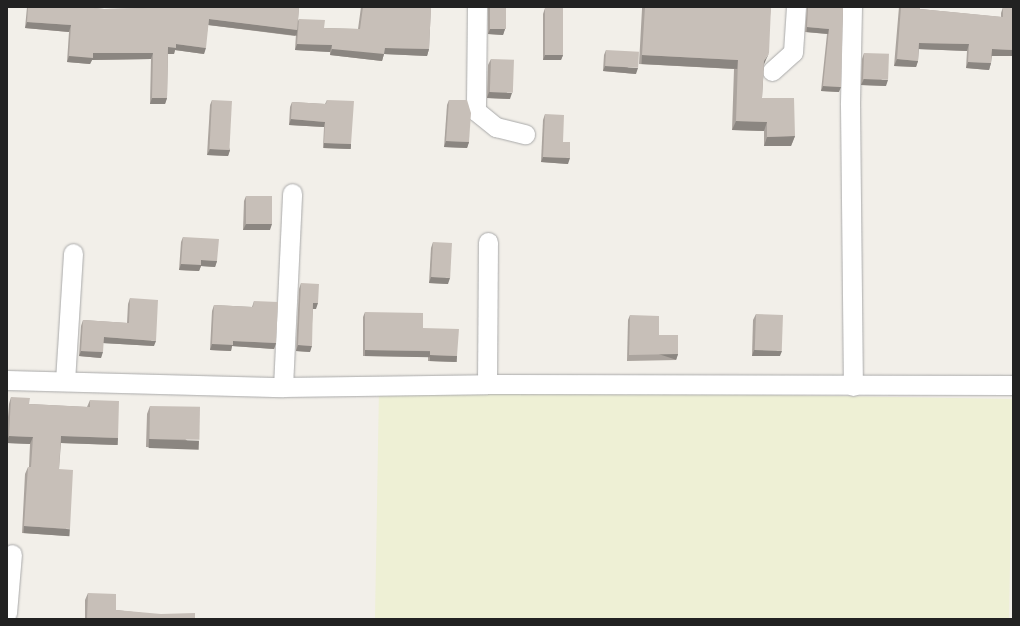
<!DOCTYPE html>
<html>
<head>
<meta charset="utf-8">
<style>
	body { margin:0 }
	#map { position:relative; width:1020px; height:626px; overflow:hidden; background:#f2efe9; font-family:"Open Sans",sans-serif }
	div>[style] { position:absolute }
	.farmland>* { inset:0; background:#eef0d5; transform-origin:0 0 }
	.roads { filter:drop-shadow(0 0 1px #a9a9a9) drop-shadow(0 0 1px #a9a9a9) }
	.minor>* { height:19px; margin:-9.5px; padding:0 9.5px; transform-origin:9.5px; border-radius:9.5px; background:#fff }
	.wall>* { inset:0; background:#aba49e }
	.shaded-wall>* { inset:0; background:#8b8681; transform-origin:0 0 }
	.building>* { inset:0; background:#c7bfb8; transform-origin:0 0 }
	span { translate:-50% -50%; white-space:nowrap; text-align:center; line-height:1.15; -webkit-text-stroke:3px #fff; paint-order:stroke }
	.frame { position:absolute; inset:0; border:8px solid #222; pointer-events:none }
</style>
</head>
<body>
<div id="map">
	<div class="farmland">
		<div style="left:379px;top:388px;width:634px;height:231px;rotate:1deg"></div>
	</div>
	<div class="roads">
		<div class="minor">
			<div style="left:477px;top:7px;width:104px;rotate:90.6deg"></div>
			<div style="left:476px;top:111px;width:26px;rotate:39deg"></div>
			<div style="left:496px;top:127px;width:30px;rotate:14deg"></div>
			<div style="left:852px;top:7px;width:98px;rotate:91.2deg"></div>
			<div style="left:850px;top:105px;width:281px;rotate:89.4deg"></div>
			<div style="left:772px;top:71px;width:28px;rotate:-42deg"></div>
			<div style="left:793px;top:52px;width:45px;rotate:-86.2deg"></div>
			<div style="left:7px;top:380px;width:276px;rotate:1.5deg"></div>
			<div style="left:283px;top:387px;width:204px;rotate:-0.8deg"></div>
			<div style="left:487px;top:384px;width:526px;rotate:0.11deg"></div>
			<div style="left:65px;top:381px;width:128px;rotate:-86.4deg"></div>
			<div style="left:487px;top:384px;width:142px;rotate:-89.6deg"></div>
			<div style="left:283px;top:387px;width:194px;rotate:-87.3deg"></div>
			<div style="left:7px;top:613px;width:59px;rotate:-85.2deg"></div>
		</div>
	</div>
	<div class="wall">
		<div style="clip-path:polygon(27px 7px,83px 7px,104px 9px,147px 8px,147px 7px,299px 7px,298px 21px,299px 19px,324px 28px,358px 29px,361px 7px,431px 7px,429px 49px,427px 56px,384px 54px,382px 61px,330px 55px,330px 52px,295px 50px,296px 34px,295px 36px,208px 25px,204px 54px,175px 50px,174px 54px,168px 54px,167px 98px,165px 104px,150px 104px,151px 59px,92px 60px,90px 64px,67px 62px,69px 32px,25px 28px)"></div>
		<div style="clip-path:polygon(488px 7px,506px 7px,505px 29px,503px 35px,488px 34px)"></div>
		<div style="clip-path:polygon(642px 7px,771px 7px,765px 62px,764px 65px,762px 98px,795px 136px,791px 146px,764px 146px,764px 131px,732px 130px,734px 69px,639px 64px,642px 9px)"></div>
		<div style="clip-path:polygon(807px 7px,843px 7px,839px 92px,821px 91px,827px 34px,805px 32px)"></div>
		<div style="clip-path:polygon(899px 7px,920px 7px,920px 9px,1001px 17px,1001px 13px,1003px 7px,1013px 7px,1013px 56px,992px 56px,991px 63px,989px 70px,966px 68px,967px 51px,919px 49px,918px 61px,916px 67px,894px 66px)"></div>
		<div style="clip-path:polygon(545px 8px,563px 55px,561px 60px,543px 60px,543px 14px)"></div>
		<div style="clip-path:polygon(606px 50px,636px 74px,603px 71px,604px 55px)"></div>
		<div style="clip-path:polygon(864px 53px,886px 86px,861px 85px,862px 59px)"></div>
		<div style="clip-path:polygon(491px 59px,510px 99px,487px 98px,488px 65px)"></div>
		<div style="clip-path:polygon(212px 100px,230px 150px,228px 156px,207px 155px,210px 105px)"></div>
		<div style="clip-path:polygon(327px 100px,351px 144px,350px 149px,323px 148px,324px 127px,289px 125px,290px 107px,292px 102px,325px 104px)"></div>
		<div style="clip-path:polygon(449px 100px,469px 142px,467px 148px,444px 147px,447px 105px)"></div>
		<div style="clip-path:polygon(545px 114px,563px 142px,568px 164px,541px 162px,543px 120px)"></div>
		<div style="clip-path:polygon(246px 196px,270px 230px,243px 230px,244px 201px)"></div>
		<div style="clip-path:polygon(183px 237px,217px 261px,215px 267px,201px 266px,199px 271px,179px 270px,181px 242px)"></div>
		<div style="clip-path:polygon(433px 242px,448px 284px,429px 283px,431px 248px)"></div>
		<div style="clip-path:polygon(301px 283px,316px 309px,313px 309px,310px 352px,296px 351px,299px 289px)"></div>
		<div style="clip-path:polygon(130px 298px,154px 346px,103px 343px,101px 358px,79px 356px,81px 326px,83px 320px,127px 323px,128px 304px)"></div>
		<div style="clip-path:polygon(254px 301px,276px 343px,274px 349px,232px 346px,231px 351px,210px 350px,212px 311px,214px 305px,252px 307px)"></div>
		<div style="clip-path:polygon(365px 312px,423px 328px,457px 356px,455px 362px,428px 361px,428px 357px,363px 356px,363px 317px)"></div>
		<div style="clip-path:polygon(756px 314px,780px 356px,752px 356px,753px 320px)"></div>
		<div style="clip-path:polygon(630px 315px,659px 335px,678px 354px,676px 360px,627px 361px,628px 320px)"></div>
		<div style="clip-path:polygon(11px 397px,29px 404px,87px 407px,90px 400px,118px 438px,116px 445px,61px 443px,59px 469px,67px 536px,22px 533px,25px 474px,28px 467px,29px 467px,30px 444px,7px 443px,7px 430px,9px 404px)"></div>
		<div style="clip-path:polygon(150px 406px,196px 449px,146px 447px,147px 414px)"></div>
		<div style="clip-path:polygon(88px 593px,116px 610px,195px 619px,85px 619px,85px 600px)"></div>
	</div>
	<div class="shaded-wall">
		<div style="left:209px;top:19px;width:89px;height:6px;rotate:7deg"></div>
		<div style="clip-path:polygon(27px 22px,71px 25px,69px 32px,25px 28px)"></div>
		<div style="left:807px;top:27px;width:22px;height:5px;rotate:5deg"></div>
		<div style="clip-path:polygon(490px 29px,505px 29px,503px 35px,488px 34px)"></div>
		<div style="clip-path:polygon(919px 43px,969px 44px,967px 51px,917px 49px)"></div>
		<div style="clip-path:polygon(176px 44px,206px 48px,204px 54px,175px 50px,174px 54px,166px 54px,168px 47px)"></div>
		<div style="clip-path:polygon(297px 44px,332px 45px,330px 52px,295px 50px)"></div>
		<div style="clip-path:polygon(385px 48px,429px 49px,427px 56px,384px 54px,382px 61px,330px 55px,332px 49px)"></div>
		<div style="clip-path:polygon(992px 49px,1013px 50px,1013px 56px,990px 56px)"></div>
		<div style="clip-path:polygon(93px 53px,153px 53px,151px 59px,92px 60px,90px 64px,67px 62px,69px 56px)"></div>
		<div style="clip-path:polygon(769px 53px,765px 62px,760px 70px,764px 61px)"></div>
		<div style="clip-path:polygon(545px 55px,563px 55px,561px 60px,543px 60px)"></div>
		<div style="left:642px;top:55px;width:96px;height:9px;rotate:3deg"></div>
		<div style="clip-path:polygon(897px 59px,918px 61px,916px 67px,894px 66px)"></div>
		<div style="clip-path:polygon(968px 62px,991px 63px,989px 70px,966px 68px)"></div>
		<div style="clip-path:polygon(605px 66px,638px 68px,636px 74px,603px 71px)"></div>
		<div style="clip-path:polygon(864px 79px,888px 80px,886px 86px,861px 85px)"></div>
		<div style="clip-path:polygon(823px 86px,841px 87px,839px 92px,821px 91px)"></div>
		<div style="clip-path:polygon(489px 92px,512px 93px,510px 99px,487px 98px)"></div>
		<div style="clip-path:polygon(152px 98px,167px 98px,165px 104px,150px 104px)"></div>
		<div style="clip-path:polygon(291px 119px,325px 122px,324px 127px,289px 125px)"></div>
		<div style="clip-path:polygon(736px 121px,767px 122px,764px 131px,732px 130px)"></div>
		<div style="clip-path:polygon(795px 136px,791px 146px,764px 146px,767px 137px)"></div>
		<div style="clip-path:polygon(446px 141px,469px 142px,467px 148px,444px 147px)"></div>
		<div style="left:324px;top:143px;width:27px;height:5px;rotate:2deg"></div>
		<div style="clip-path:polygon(210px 149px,230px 150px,228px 156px,207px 155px)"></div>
		<div style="clip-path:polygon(543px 157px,570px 158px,568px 164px,541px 162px)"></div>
		<div style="clip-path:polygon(246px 224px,272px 224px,270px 230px,243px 230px)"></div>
		<div style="clip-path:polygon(201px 260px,217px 261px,215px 267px,201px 266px,199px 271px,179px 270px,181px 264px)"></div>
		<div style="clip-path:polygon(431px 277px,450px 278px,448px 284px,429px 283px)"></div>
		<div style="clip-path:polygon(313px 303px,318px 303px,316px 309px,311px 309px)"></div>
		<div style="clip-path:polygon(104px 337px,156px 341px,154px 346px,102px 343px)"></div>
		<div style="clip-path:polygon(233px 341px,276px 343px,274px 349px,232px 346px,231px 351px,210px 350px,212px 344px)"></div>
		<div style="clip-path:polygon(298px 345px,312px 346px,310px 352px,296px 351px)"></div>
		<div style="left:365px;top:350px;width:65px;height:6px;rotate:1deg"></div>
		<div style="clip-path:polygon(754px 350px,782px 351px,780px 356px,752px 356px)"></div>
		<div style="clip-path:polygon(81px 351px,103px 352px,101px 358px,79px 356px)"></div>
		<div style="left:678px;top:354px;width:6px;height:49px;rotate:108deg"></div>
		<div style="left:430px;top:355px;width:27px;height:6px;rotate:2deg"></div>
		<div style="clip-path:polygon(9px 436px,33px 437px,30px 444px,7px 443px,7px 440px)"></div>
		<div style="left:61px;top:436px;width:57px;height:7px;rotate:2deg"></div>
		<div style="left:149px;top:439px;width:50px;height:9px;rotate:2deg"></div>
		<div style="left:24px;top:526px;width:46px;height:7px;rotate:4deg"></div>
	</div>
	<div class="building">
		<div style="clip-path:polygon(28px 7px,83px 7px,104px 9px,148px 8px,149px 7px,299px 7px,297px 30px,209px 19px,206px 48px,176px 44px,176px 48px,168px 47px,167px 98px,152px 98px,153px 53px,93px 53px,93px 58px,69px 56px,71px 25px,27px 22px)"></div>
		<div style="clip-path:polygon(363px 7px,431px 7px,429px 49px,385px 48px,384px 54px,332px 49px,332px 45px,297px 44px,299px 19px,325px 20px,324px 28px,360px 29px)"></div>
		<div style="left:490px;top:7px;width:16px;height:22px"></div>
		<div style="clip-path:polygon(645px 7px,771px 7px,769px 53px,764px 61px,762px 98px,794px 98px,795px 136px,767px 137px,767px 122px,736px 121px,738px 60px,642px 55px)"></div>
		<div style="clip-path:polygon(808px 7px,843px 7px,841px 87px,823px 86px,829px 29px,807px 27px)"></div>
		<div style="clip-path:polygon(901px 7px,920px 7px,920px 9px,1003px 17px,1003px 7px,1013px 7px,1013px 50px,992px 49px,991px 63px,968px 62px,969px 44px,919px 43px,918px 61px,897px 59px)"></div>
		<div style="left:545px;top:8px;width:18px;height:47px"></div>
		<div style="left:606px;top:50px;width:33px;height:16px;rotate:3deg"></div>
		<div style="left:864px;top:53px;width:25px;height:26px;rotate:2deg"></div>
		<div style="left:491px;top:59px;width:23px;height:33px;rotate:2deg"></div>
		<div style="left:212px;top:100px;width:20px;height:49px;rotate:3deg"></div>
		<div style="clip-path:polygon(327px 100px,354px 101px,351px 144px,324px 143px,325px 122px,291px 119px,292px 102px,326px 104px)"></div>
		<div style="clip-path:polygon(449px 100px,467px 100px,471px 113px,469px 142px,446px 141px)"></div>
		<div style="clip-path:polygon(545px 114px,564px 115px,563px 142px,570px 142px,570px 158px,543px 157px)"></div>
		<div style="left:246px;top:196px;width:26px;height:28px"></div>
		<div style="clip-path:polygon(183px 237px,219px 239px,217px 261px,201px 260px,201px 265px,181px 264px)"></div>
		<div style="left:433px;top:242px;width:19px;height:35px;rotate:3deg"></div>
		<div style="clip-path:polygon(301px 283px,319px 284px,318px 303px,313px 303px,312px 346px,298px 345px)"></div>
		<div style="clip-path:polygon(130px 298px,158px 300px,156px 341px,104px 337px,103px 352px,81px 351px,83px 320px,129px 323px)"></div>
		<div style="clip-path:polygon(254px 301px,278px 302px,276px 343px,233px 341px,233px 345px,212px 344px,214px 305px,253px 307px)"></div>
		<div style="clip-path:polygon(365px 312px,423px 313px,423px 328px,459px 329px,457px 356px,430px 355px,430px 351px,365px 350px)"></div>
		<div style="left:756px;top:314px;width:27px;height:36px;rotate:2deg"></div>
		<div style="clip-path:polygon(630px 315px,659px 316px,659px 335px,678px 335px,678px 354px,629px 355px)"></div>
		<div style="clip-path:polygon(11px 397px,30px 398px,29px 404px,90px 407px,90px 400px,119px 401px,118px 438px,61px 436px,59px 469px,73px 470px,70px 529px,24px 526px,28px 467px,31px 467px,33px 437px,9px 436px)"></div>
		<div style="left:150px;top:406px;width:50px;height:33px;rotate:1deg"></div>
		<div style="clip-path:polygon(88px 593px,116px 594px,116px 610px,161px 614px,195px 613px,195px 619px,87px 619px)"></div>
	</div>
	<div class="frame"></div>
</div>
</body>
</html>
